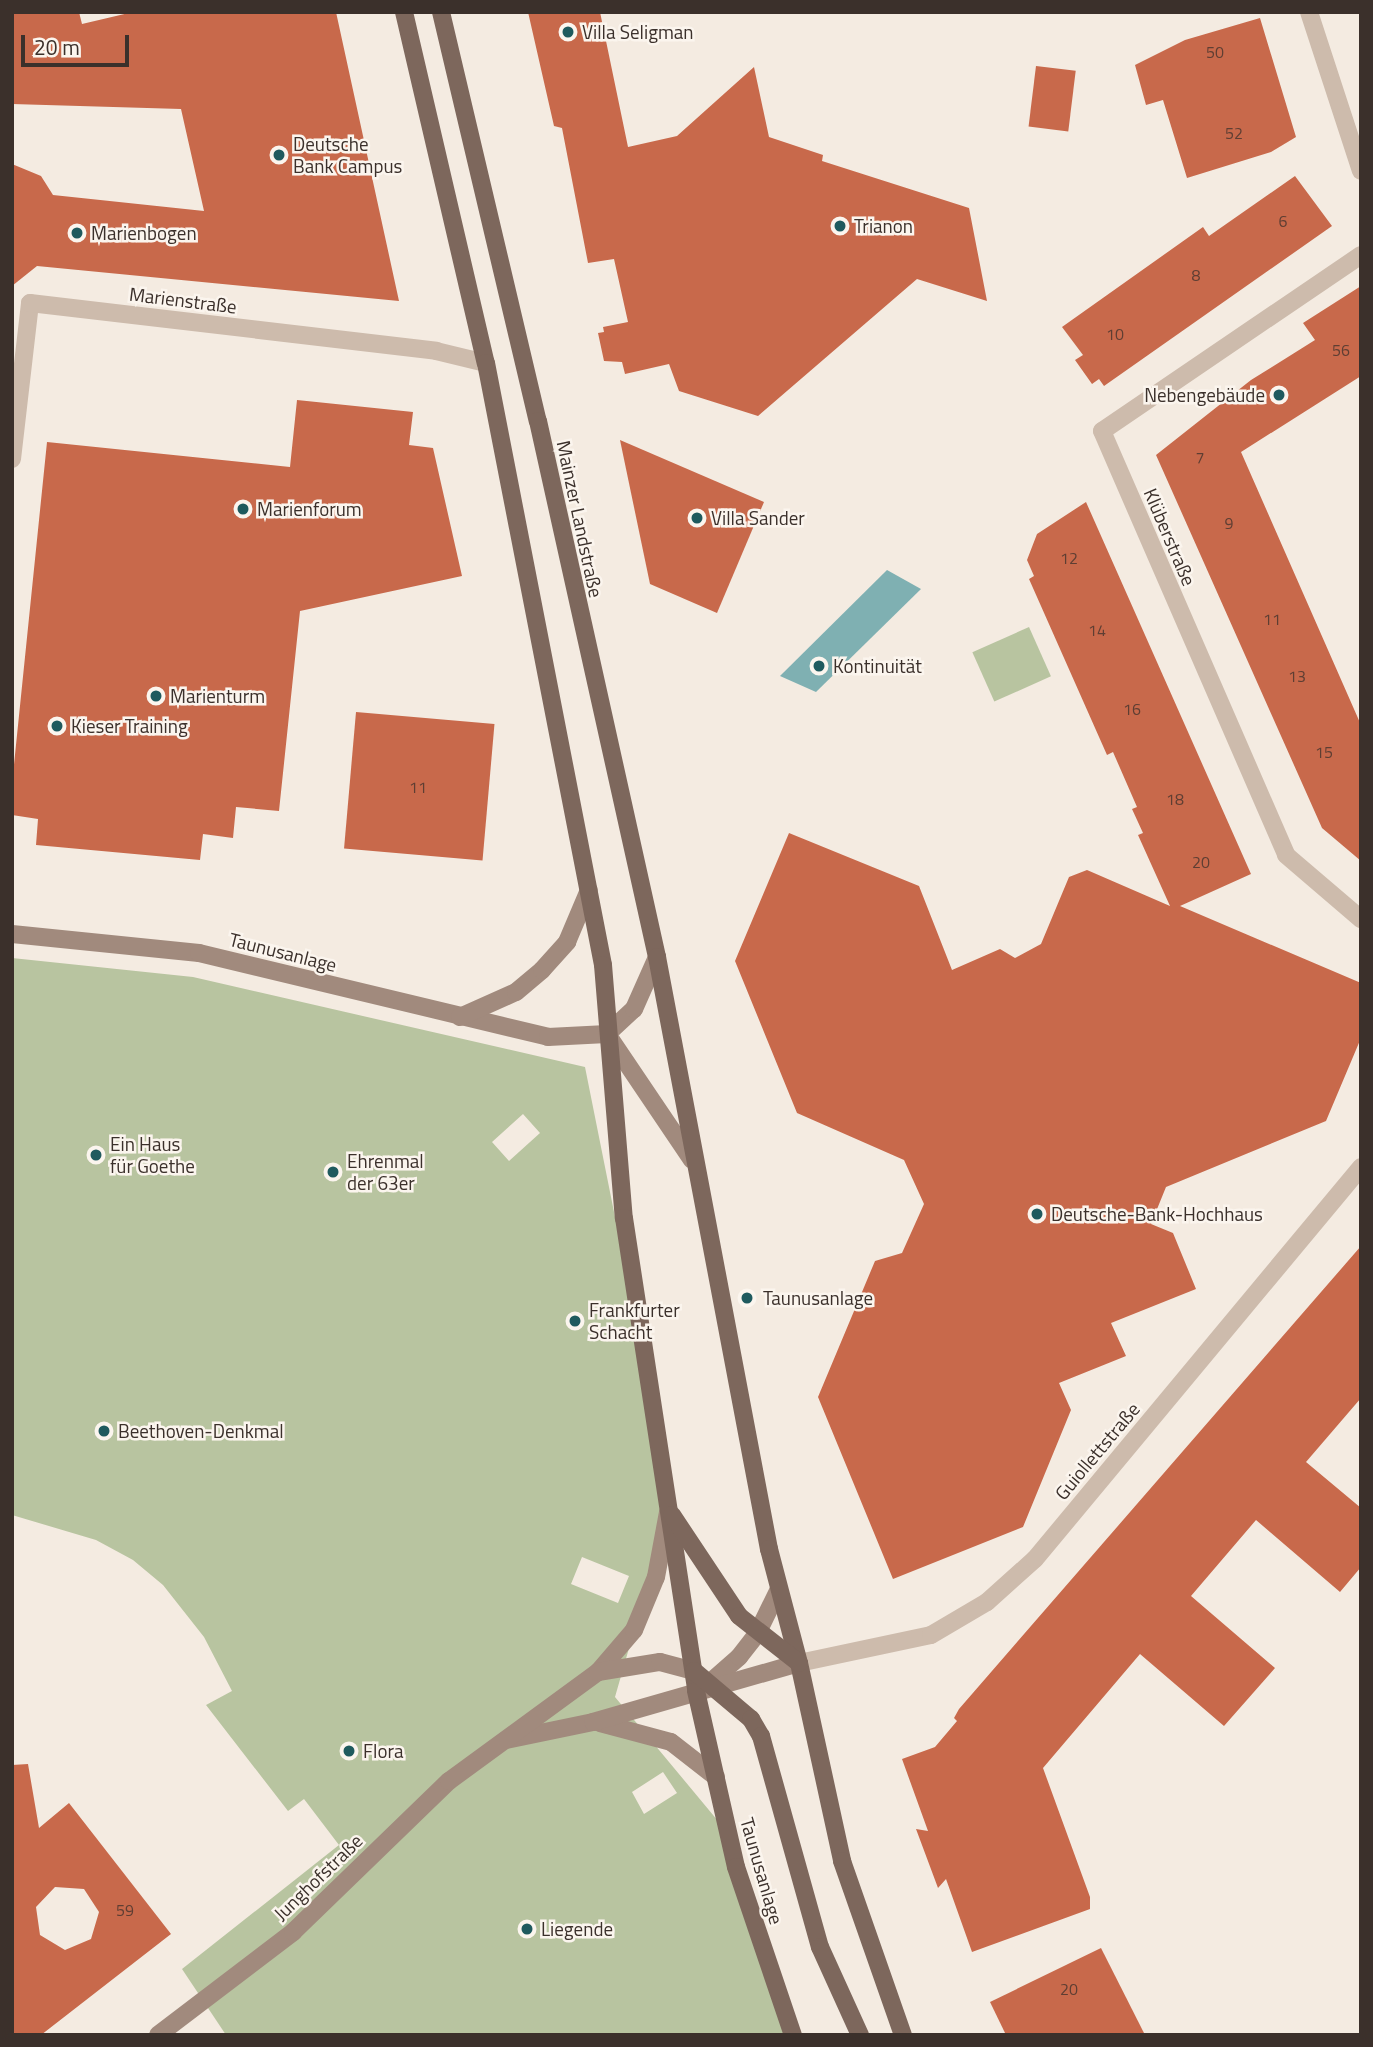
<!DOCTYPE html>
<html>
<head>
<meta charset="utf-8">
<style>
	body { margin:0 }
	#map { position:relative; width:1373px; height:2047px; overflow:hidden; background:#f4ebe1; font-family:"Titillium Web",sans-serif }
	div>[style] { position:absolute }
	.green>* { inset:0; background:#b8c4a0; transform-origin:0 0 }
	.water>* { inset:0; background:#7fb0b2 }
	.building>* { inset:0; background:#c8694b; transform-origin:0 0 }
	.street>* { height:18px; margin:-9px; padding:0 9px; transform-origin:9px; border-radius:9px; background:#cdbbac }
	.secondary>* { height:18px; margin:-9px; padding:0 9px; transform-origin:9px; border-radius:9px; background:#a18a7d }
	.primary>* { height:18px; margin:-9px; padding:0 9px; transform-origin:9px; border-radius:9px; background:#7d675c }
	.dots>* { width:19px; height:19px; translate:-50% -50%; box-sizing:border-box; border:4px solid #fbf5ee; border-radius:50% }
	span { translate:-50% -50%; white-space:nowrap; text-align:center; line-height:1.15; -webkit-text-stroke:5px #fbf5ee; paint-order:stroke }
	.number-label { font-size:16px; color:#5e3e33 }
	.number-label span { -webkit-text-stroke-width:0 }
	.poi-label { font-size:19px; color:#3b302b }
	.left { translate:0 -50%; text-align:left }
	.right { translate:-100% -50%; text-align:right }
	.street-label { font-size:19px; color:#3b302b }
	.frame { position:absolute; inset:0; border:14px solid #3b302b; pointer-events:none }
	.scale { position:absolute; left:21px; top:35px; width:108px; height:32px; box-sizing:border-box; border:4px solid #3b302b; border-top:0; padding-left:9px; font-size:21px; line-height:24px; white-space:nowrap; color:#3b302b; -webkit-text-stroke:5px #fbf5ee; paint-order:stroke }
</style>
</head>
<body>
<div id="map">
	<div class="green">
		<div style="left:1029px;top:627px;width:54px;height:62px;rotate:66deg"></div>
		<div style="clip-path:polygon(evenodd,12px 958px,193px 977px,585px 1067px,644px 1362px,669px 1509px,615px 1697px,728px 1833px,793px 2035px,226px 2035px,182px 1969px,339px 1845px,304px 1799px,288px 1811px,206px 1705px,232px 1691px,204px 1637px,163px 1585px,133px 1560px,96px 1540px,12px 1515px,12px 958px,523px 1114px,540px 1133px,509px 1161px,492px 1142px,523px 1114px,12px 958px,582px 1557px,629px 1576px,618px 1603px,571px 1584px,582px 1557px,12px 958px,663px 1772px,677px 1793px,644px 1814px,632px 1792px,663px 1772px)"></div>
	</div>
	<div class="water">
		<div style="clip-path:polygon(887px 570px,921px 589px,816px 692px,780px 676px)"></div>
	</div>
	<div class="building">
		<div style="clip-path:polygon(12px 12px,79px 12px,82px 24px,133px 12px,336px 12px,399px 301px,37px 266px,12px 286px,12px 164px,41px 176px,53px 195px,204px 211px,181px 109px,12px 104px)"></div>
		<div style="clip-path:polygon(528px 12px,600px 12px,628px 147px,677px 136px,754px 67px,769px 137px,823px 155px,822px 161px,969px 208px,987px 301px,917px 279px,758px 416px,679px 391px,669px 364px,625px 374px,622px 362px,604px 361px,598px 333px,604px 332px,603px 327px,628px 322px,614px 259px,588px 263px,562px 128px,554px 126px)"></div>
		<div style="clip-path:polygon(1260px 18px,1296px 137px,1271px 152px,1187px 178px,1163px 100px,1146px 105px,1135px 65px,1185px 40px)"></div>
		<div style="left:1036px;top:66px;width:40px;height:61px;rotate:7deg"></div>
		<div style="clip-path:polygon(1295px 176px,1332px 226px,1104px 386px,1099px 379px,1092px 384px,1075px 360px,1083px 355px,1062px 327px,1203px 227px,1209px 236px)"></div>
		<div style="clip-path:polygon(1361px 286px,1361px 376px,1241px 452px,1361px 725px,1361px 861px,1322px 828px,1156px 455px,1251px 380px,1315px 340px,1303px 323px)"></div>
		<div style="clip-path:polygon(297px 400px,413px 412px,409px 445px,433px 448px,462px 576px,300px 611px,279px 811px,236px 807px,233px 838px,203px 834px,200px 860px,36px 845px,38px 819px,12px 815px,12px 784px,47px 442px,290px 467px)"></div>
		<div style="clip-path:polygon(620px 440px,764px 502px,717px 613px,650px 584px)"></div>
		<div style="clip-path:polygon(1086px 502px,1251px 874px,1180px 906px,1361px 983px,1361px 1038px,1326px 1121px,1166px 1187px,1151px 1224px,1173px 1233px,1196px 1289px,1111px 1323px,1126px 1356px,1059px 1383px,1071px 1410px,1023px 1527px,893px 1579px,818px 1397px,875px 1261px,902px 1253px,924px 1204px,904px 1160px,797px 1113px,735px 961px,789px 833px,919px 886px,952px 970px,1000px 949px,1015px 958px,1041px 944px,1069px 877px,1087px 870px,1170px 906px,1138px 835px,1143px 833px,1132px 809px,1137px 807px,1113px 752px,1107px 755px,1029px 579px,1034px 576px,1027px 560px,1037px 534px)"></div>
		<div style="left:356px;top:712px;width:139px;height:137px;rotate:5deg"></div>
		<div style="clip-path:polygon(1361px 1246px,1361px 1398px,1306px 1462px,1361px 1508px,1361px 1567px,1340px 1592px,1256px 1520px,1191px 1596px,1275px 1668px,1224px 1726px,1140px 1654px,1043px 1768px,1090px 1897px,1090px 1909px,972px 1952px,946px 1879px,938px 1888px,916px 1829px,928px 1831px,902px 1759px,935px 1747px,957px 1721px,954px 1718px,959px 1709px)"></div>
		<div style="clip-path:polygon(evenodd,28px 1764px,39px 1828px,69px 1803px,171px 1934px,41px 2035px,12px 2035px,12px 1765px,28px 1764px,55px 1887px,84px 1889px,99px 1912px,91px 1939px,65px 1950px,40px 1935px,36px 1907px,55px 1887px)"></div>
		<div style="clip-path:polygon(1101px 1948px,1145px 2035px,1006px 2035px,990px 2002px)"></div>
	</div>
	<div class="street">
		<div style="left:1309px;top:12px;width:167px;rotate:71.9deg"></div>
		<div style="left:1361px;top:255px;width:313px;rotate:145.8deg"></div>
		<div style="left:1102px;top:431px;width:462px;rotate:66.5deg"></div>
		<div style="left:1286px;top:855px;width:99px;rotate:40.5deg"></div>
		<div style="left:12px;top:459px;width:157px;rotate:-83.4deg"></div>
		<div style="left:30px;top:303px;width:409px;rotate:6.7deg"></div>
		<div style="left:436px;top:351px;width:51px;rotate:13.5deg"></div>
		<div style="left:799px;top:1663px;width:135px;rotate:-12deg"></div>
		<div style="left:931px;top:1635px;width:65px;rotate:-30.5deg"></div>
		<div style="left:987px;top:1602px;width:64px;rotate:-41.9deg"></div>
		<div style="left:1035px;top:1559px;width:510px;rotate:-50.25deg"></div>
	</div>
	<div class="secondary">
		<div style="left:12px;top:934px;width:188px;rotate:5.8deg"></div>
		<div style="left:199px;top:953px;width:359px;rotate:13.5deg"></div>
		<div style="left:548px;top:1037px;width:59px;rotate:-2.9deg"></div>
		<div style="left:460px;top:1017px;width:61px;rotate:-24.1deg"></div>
		<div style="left:516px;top:992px;width:34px;rotate:-40deg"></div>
		<div style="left:542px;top:970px;width:38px;rotate:-48deg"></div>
		<div style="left:567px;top:942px;width:56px;rotate:-67.1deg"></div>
		<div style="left:607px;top:1034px;width:152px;rotate:56deg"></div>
		<div style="left:607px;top:1034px;width:37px;rotate:-43deg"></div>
		<div style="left:634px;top:1009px;width:57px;rotate:-66.1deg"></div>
		<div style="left:598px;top:1672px;width:55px;rotate:-49.4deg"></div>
		<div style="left:634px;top:1630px;width:57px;rotate:-67.5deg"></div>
		<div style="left:656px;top:1577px;width:66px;rotate:-79.5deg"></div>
		<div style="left:706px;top:1686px;width:44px;rotate:-41.3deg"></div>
		<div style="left:739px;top:1657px;width:29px;rotate:-52deg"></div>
		<div style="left:757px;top:1634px;width:48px;rotate:-64deg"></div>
		<div style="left:600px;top:1723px;width:73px;rotate:15deg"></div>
		<div style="left:671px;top:1742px;width:57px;rotate:37.9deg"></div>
		<div style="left:506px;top:1740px;width:89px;rotate:-11.7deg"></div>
		<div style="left:593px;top:1722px;width:214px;rotate:-16deg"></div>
		<div style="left:158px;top:2035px;width:170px;rotate:-37.3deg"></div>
		<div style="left:293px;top:1932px;width:217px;rotate:-44.1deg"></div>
		<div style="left:449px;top:1781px;width:185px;rotate:-36.2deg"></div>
		<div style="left:598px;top:1672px;width:63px;rotate:-9.2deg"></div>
		<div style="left:660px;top:1662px;width:35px;rotate:15deg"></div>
	</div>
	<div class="primary">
		<div style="left:404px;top:12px;width:360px;rotate:76.9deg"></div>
		<div style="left:486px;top:363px;width:613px;rotate:79deg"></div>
		<div style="left:603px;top:965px;width:254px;rotate:85.3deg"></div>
		<div style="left:624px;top:1218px;width:478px;rotate:81.3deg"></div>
		<div style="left:696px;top:1691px;width:180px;rotate:77.2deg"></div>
		<div style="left:736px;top:1867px;width:177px;rotate:71.3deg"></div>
		<div style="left:441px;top:12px;width:420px;rotate:76.7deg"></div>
		<div style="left:538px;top:421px;width:549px;rotate:77.48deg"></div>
		<div style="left:657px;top:957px;width:603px;rotate:79.29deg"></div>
		<div style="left:769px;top:1549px;width:118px;rotate:75.3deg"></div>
		<div style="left:799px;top:1663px;width:203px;rotate:77.7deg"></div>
		<div style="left:842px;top:1861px;width:184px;rotate:70.7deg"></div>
		<div style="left:672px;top:1515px;width:121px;rotate:56.4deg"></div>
		<div style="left:739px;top:1616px;width:76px;rotate:38.1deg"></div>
		<div style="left:694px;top:1671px;width:75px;rotate:40.1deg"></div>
		<div style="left:751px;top:1719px;width:20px;rotate:60deg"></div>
		<div style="left:761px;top:1736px;width:219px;rotate:74.4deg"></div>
		<div style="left:820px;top:1947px;width:97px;rotate:65.6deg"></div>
	</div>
	<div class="dots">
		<div style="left:568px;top:32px;background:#1f5a5e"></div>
		<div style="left:279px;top:155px;background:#1f5a5e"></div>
		<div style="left:840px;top:226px;background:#1f5a5e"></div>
		<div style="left:77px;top:233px;background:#1f5a5e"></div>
		<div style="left:1279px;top:395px;background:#1f5a5e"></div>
		<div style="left:243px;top:509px;background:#1f5a5e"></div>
		<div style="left:697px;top:518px;background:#1f5a5e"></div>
		<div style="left:819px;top:666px;background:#1f5a5e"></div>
		<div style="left:156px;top:696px;background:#1f5a5e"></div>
		<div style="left:57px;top:726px;background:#1f5a5e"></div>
		<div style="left:96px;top:1155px;background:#1f5a5e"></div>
		<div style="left:333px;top:1172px;background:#1f5a5e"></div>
		<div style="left:1037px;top:1214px;background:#1f5a5e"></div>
		<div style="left:747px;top:1298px;background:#1f5a5e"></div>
		<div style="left:575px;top:1321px;background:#1f5a5e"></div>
		<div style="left:104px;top:1431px;background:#1f5a5e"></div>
		<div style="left:349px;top:1751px;background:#1f5a5e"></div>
		<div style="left:527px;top:1929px;background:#1f5a5e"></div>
	</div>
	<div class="number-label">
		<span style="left:1215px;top:52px">50</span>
		<span style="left:1234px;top:133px">52</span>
		<span style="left:1283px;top:221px">6</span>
		<span style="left:1196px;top:275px">8</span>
		<span style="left:1115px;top:334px">10</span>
		<span style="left:1341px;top:350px">56</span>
		<span style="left:1200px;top:457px">7</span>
		<span style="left:1229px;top:523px">9</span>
		<span style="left:1069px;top:558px">12</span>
		<span style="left:1272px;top:619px">11</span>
		<span style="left:1097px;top:630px">14</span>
		<span style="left:1297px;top:676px">13</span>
		<span style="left:1132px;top:709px">16</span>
		<span style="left:1324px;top:752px">15</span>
		<span style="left:418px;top:787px">11</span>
		<span style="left:1175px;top:799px">18</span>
		<span style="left:1201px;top:862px">20</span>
		<span style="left:125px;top:1910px">59</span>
		<span style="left:1069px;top:1989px">20</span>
	</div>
	<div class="poi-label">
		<span class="left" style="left:582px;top:32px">Villa Seligman</span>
		<span class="left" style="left:293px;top:155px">Deutsche<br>Bank Campus</span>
		<span class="left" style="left:854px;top:226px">Trianon</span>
		<span class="left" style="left:91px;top:233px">Marienbogen</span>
		<span class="right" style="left:1265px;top:395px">Nebengebäude</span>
		<span class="left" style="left:257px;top:509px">Marienforum</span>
		<span class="left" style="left:711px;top:518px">Villa Sander</span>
		<span class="left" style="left:833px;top:666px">Kontinuität</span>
		<span class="left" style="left:170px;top:696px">Marienturm</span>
		<span class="left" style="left:71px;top:726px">Kieser Training</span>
		<span class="left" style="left:110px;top:1155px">Ein Haus<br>für Goethe</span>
		<span class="left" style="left:347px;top:1172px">Ehrenmal<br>der 63er</span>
		<span class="left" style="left:1051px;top:1214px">Deutsche-Bank-Hochhaus</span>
		<span class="left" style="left:763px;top:1298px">Taunusanlage</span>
		<span class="left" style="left:589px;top:1321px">Frankfurter<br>Schacht</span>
		<span class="left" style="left:118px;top:1431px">Beethoven-Denkmal</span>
		<span class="left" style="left:363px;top:1751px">Flora</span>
		<span class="left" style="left:541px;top:1929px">Liegende</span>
	</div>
	<div class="street-label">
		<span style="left:183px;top:300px;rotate:7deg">Marienstraße</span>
		<span style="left:580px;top:519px;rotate:78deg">Mainzer Landstraße</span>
		<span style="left:1170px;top:537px;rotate:67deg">Klüberstraße</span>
		<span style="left:283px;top:952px;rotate:14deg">Taunusanlage</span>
		<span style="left:1097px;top:1451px;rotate:-50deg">Guiollettstraße</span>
		<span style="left:762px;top:1871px;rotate:74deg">Taunusanlage</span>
		<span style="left:318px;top:1877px;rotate:-44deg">Junghofstraße</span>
	</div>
	<div class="frame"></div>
	<div class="scale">20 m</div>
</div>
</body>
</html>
